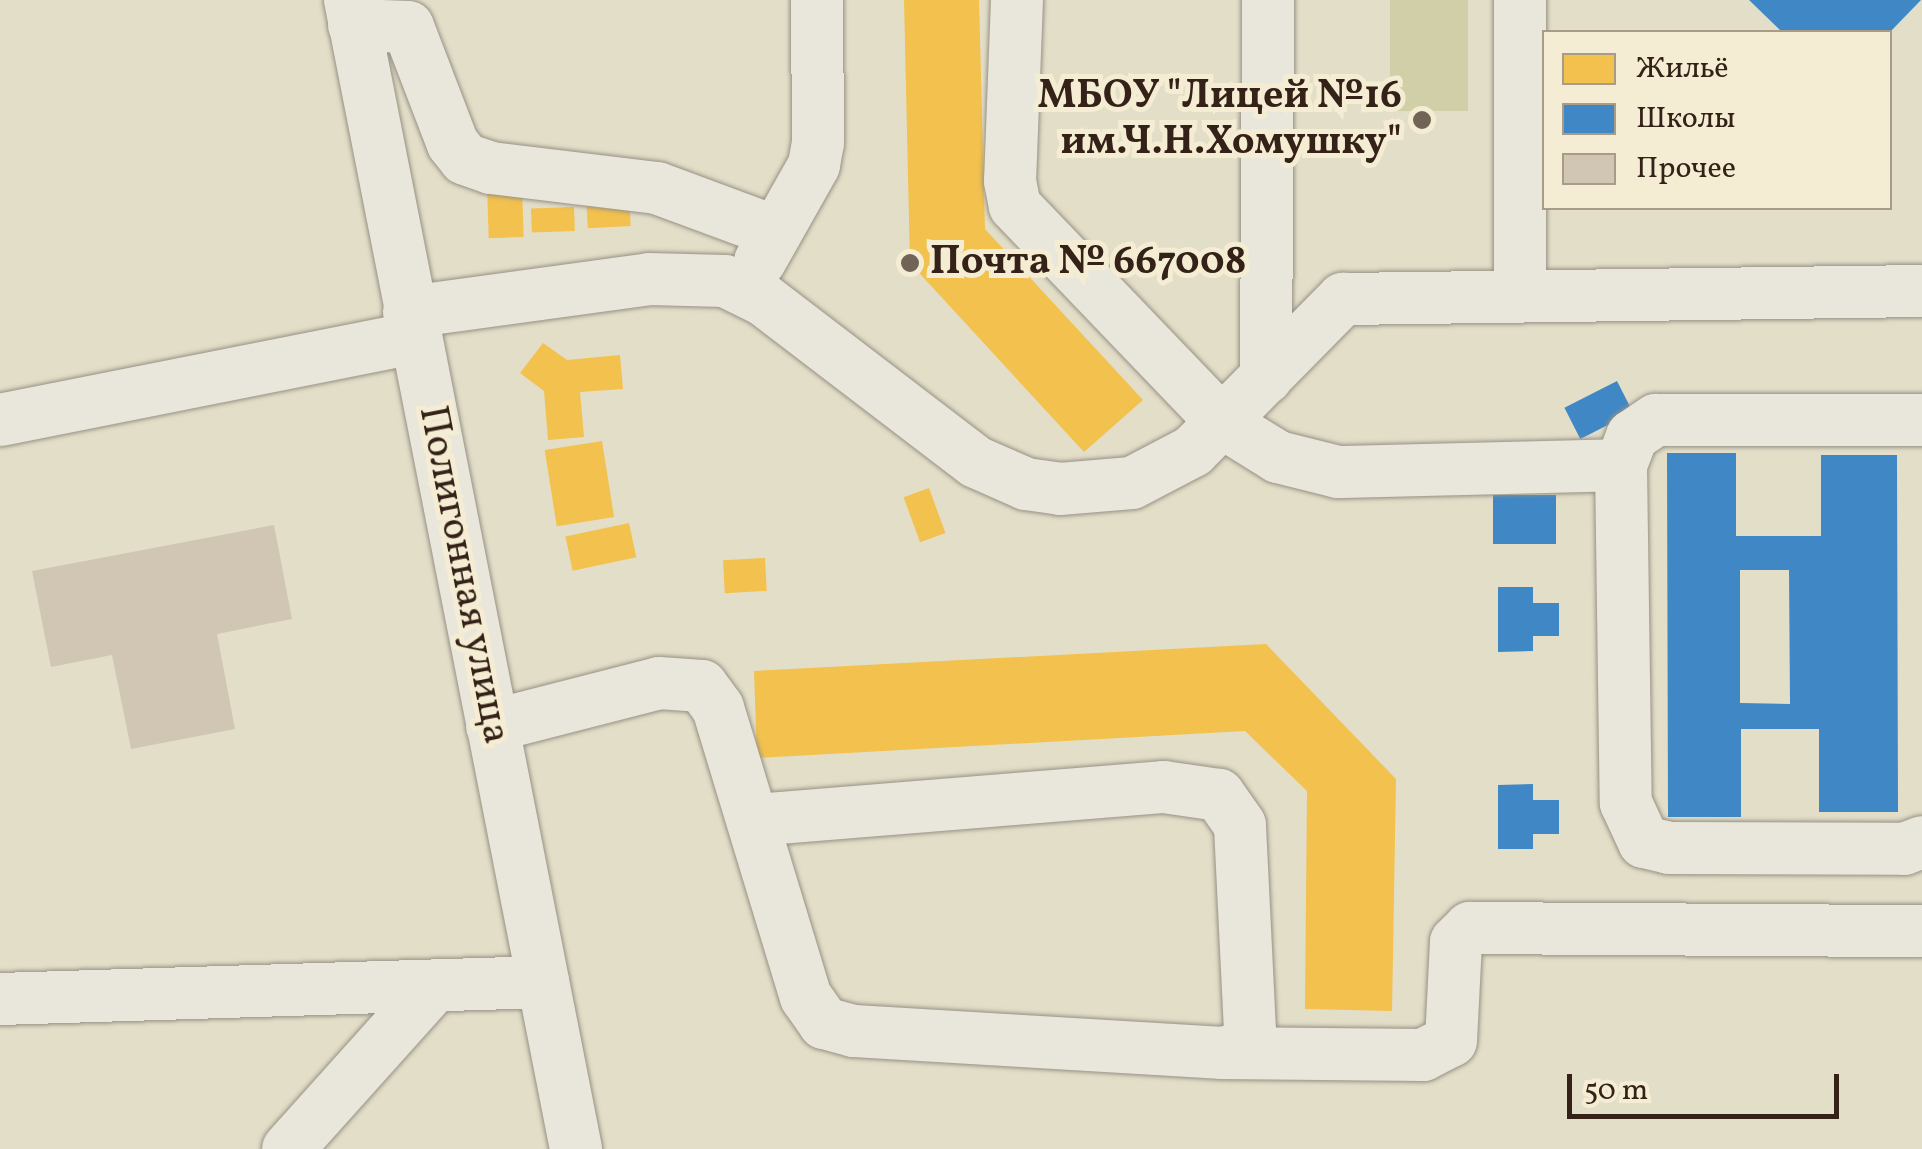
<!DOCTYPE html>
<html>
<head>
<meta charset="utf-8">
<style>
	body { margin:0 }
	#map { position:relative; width:1922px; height:1149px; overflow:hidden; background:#e3dec8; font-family:Vollkorn,serif }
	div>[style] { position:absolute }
	.green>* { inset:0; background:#d0cfa7; transform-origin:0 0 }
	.homes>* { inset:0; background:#f2c14e; transform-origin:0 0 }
	.schools>* { inset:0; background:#3f88c5; transform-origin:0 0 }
	.building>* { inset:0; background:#d1c5b4 }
	.roads { filter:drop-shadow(0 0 2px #979184) drop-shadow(0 0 2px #979184) }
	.minor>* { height:52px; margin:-26px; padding:0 26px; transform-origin:26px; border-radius:26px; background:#e9e6db }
	.dots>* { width:28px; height:28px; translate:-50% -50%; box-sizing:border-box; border:5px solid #f5edd3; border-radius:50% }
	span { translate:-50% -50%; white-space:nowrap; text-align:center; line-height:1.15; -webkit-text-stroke:10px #f5edd3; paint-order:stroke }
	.poi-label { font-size:40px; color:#342218; font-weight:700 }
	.right { translate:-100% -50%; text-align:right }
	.left { translate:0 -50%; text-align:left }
	.street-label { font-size:40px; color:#342218 }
	.legend { position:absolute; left:1542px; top:30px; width:350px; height:180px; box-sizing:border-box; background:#f5edd3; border:2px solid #a89c88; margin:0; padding:12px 18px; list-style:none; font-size:30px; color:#342218 }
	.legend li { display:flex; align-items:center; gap:20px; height:50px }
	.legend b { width:50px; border:2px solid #a89c88 }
	.scale { position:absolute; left:1567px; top:1074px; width:272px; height:45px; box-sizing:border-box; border:5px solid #342218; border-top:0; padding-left:12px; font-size:30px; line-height:35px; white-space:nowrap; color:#342218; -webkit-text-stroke:8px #f5edd3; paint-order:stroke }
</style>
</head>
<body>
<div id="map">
	<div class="green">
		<div style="left:1390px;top:0;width:78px;height:111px"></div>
	</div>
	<div class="homes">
		<div style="clip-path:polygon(904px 0,979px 0,985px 229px,1143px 400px,1084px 452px,910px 263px)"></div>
		<div style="left:522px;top:187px;width:50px;height:35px;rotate:88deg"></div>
		<div style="left:629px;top:193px;width:33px;height:43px;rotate:87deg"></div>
		<div style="left:574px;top:207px;width:24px;height:43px;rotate:88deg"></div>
		<div style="clip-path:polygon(543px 343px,567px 360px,620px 355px,623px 389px,580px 392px,584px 437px,548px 440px,544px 391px,520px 373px)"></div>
		<div style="left:602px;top:441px;width:77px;height:58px;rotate:81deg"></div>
		<div style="left:929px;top:488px;width:48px;height:27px;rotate:70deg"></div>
		<div style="left:629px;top:523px;width:35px;height:65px;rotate:78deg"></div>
		<div style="left:765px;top:558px;width:33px;height:42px;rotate:87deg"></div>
		<div style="clip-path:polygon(1266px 644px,1396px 779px,1392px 1011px,1305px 1009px,1307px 791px,1245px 731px,757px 758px,754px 671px)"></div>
	</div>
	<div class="schools">
		<div style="clip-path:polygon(1749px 0,1921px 0,1890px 32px,1782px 32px)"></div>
		<div style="left:1617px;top:381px;width:35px;height:59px;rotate:63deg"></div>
		<div style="clip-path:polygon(evenodd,1667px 453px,1736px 453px,1736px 536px,1821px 536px,1821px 455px,1897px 455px,1898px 812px,1819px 812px,1819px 729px,1741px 729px,1741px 817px,1668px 817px,1667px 453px,1740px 570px,1789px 570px,1790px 704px,1740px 703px,1740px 570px)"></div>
		<div style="left:1556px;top:495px;width:49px;height:63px;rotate:90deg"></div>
		<div style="clip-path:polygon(1498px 587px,1533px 587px,1533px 603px,1559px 603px,1559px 636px,1533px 636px,1533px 651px,1498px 652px)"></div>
		<div style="clip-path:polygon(1533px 784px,1533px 800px,1559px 800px,1559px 834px,1533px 834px,1533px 849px,1498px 849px,1498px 785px)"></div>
	</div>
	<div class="building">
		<div style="clip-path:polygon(274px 525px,292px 619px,217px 634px,235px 729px,131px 749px,112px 655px,51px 667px,32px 571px)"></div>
	</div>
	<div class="roads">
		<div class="minor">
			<div style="left:350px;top:0;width:1171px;rotate:78.87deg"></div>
			<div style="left:1017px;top:0;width:181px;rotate:92.2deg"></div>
			<div style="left:1010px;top:181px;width:25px;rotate:79deg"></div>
			<div style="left:1015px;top:206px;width:301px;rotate:46.2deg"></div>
			<div style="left:1223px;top:423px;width:65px;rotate:31.7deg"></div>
			<div style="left:1278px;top:457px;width:62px;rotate:14deg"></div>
			<div style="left:1338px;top:472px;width:283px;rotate:-1.4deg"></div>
			<div style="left:1621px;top:465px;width:338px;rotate:89.2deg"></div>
			<div style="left:1626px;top:803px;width:43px;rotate:65.2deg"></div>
			<div style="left:1644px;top:842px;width:26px;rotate:13deg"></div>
			<div style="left:1669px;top:848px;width:235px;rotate:0.2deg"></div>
			<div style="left:1904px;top:849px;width:19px;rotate:-21deg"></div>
			<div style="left:354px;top:25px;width:54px;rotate:2.1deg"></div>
			<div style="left:408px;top:27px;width:125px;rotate:69deg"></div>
			<div style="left:453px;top:144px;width:19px;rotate:51deg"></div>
			<div style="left:465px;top:159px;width:28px;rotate:19deg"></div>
			<div style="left:491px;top:168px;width:167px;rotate:6.9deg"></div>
			<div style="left:657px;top:188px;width:127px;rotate:20.3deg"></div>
			<div style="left:760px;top:261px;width:110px;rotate:-60.6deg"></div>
			<div style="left:814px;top:165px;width:22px;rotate:-80deg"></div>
			<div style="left:818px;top:143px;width:143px;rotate:-90.4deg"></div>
			<div style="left:1520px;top:294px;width:294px;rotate:-90deg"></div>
			<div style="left:409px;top:312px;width:242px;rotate:-7.8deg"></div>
			<div style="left:649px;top:279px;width:76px;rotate:1.5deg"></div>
			<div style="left:725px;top:281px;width:43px;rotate:26deg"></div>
			<div style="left:764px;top:300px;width:267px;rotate:37.4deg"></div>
			<div style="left:976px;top:462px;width:55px;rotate:23.7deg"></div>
			<div style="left:1026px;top:484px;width:34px;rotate:8deg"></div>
			<div style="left:1060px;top:489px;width:72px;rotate:-4.8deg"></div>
			<div style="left:1132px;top:483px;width:69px;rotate:-27.7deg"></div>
			<div style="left:1193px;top:451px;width:214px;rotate:-45.4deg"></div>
			<div style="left:1343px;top:299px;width:579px;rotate:-0.79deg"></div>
			<div style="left:1266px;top:378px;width:378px;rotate:-89.7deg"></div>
			<div style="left:0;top:420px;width:424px;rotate:-11.2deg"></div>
			<div style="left:1621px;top:465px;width:31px;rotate:-69deg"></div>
			<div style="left:1632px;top:436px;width:29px;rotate:-34deg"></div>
			<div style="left:1656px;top:420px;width:266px"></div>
			<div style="left:492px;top:726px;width:172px;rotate:-14.4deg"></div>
			<div style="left:659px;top:683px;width:43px;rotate:4deg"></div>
			<div style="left:702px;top:686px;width:27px;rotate:54deg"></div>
			<div style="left:718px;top:708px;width:302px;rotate:73.1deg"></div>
			<div style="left:806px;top:997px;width:32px;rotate:55deg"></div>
			<div style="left:824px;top:1023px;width:31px;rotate:15deg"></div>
			<div style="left:854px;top:1031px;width:370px;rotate:3.4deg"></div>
			<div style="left:1223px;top:1053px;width:21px;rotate:-17deg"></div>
			<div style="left:1243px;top:1047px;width:17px;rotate:-66deg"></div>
			<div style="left:1250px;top:1031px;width:206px;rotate:-92.8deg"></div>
			<div style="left:1240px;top:825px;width:37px;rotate:-125deg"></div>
			<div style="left:1219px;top:795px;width:56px;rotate:-171.7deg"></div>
			<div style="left:1164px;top:787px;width:411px;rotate:175.4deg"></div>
			<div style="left:0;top:999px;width:543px;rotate:-1.79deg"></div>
			<div style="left:1223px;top:1053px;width:200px;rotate:0.6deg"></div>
			<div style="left:1423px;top:1055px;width:31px;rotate:-27deg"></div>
			<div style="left:1451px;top:1041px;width:99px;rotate:-87.1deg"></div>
			<div style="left:1456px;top:942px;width:20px;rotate:-45deg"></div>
			<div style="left:1470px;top:928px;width:452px;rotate:0.4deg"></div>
			<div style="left:288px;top:1149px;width:219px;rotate:-48.1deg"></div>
		</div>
	</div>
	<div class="dots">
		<div style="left:1422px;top:120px;background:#716456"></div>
		<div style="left:910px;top:263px;background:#716456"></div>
	</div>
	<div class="poi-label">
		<span class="right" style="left:1402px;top:120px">МБОУ "Лицей №16<br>им.Ч.Н.Хомушку"</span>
		<span class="left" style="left:930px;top:263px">Почта № 667008</span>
	</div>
	<div class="street-label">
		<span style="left:463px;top:575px;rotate:79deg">Полигонная улица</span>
	</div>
	<ul class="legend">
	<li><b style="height:28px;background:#f2c14e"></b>Жильё</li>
	<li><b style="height:28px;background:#3f88c5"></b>Школы</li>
	<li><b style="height:28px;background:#d1c5b4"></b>Прочее</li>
	</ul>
	<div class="scale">50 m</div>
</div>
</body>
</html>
